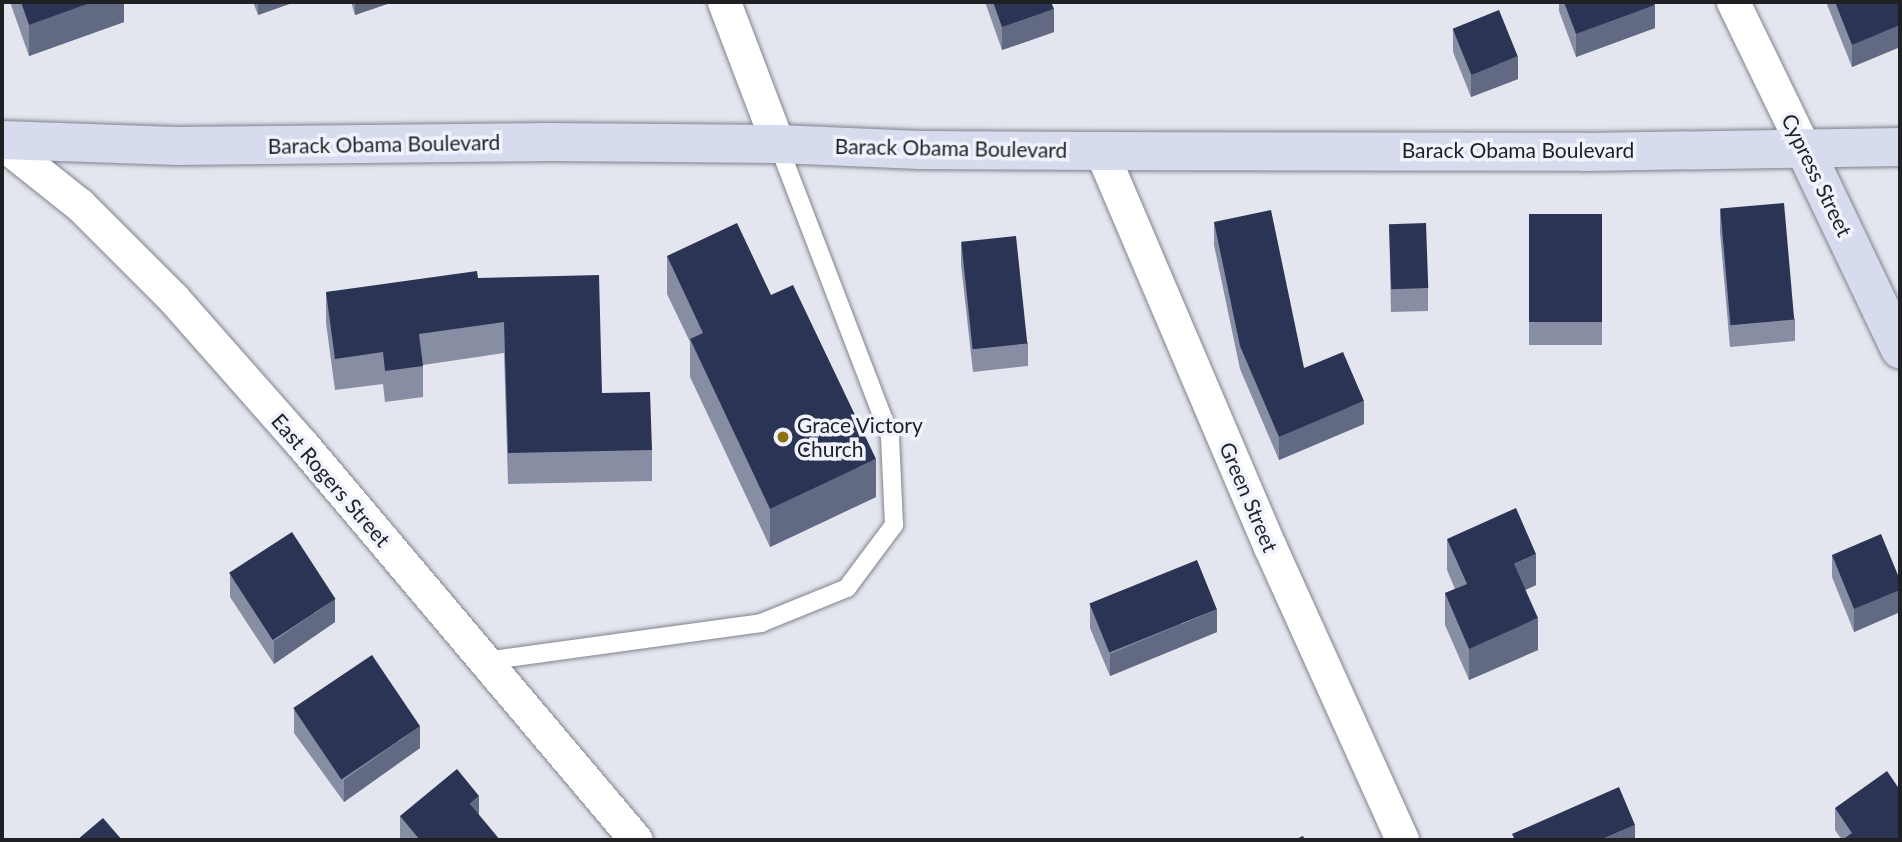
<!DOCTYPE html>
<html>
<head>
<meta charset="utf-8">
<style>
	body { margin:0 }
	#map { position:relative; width:1902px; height:842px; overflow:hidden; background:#e3e6ef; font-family:Lato,sans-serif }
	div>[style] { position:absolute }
	.roads { filter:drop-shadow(0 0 2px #80838b) drop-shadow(0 0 2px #80838b) }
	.lane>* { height:18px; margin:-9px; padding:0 9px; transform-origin:9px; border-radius:9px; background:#fff }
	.street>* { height:33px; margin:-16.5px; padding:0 16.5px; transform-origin:16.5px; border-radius:16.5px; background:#fff }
	.secondary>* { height:38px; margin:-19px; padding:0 19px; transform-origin:19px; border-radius:19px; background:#d6dbee }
	.wall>* { inset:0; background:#878da2; transform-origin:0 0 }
	.shaded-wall>* { inset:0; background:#626983 }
	.building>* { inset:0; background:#2b3455; transform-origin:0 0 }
	.dots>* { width:19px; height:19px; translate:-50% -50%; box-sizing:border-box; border:4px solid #f0f3fd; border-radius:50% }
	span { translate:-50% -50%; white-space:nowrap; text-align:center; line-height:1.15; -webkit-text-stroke:7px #f0f3fd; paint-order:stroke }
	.street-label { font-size:21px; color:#1f2023 }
	.poi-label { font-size:21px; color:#1f2023 }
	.left { translate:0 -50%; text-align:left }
	.frame { position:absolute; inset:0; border:4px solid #1f2023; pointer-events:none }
</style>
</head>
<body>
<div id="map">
	<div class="roads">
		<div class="lane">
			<div style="left:485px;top:661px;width:279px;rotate:-7.8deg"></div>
			<div style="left:761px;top:623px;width:93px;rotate:-22.1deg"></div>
			<div style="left:847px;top:588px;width:79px;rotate:-53.3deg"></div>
			<div style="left:894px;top:525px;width:89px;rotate:-92.6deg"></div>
			<div style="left:890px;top:436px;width:313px;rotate:-111deg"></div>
		</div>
		<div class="street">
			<div style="left:724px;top:2px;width:152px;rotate:69.2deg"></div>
			<div style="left:1733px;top:2px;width:162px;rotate:64.1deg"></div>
			<div style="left:2px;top:143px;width:100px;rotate:38.5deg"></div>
			<div style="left:80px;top:205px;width:132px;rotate:45deg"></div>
			<div style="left:173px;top:298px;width:193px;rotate:48.6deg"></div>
			<div style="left:301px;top:443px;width:519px;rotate:49.84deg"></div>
			<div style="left:1101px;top:151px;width:431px;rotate:66.9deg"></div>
			<div style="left:1270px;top:547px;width:321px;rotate:65.7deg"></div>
		</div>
		<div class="secondary">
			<div style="left:2px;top:140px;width:175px;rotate:2deg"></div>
			<div style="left:177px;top:146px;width:372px;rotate:-0.6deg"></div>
			<div style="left:549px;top:142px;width:229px;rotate:0.5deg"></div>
			<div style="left:778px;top:144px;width:142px;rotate:2.4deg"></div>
			<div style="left:920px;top:150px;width:181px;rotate:0.3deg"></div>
			<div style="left:1101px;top:151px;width:484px;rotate:0.1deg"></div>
			<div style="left:1585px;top:152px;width:315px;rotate:-0.9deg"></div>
			<div style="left:1804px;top:148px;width:223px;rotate:64.5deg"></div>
		</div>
	</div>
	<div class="wall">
		<div style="clip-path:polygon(10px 2px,124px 2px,124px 22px,29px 56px)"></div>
		<div style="clip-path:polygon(253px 2px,295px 2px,258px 15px)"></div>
		<div style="clip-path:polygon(351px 2px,393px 2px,355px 15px)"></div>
		<div style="clip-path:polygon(985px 2px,1051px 2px,1054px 32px,1002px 50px)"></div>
		<div style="clip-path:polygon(1559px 2px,1653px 2px,1655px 28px,1576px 57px,1559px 11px)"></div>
		<div style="clip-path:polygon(1826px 2px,1900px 2px,1900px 47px,1852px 67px)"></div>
		<div style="clip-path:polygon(1453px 29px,1518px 79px,1471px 97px,1453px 52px)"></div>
		<div style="clip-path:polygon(1720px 209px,1795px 319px,1795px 341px,1730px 347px,1720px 232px)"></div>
		<div style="left:1529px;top:214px;width:73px;height:131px"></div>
		<div style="clip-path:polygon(1214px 222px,1304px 368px,1364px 424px,1279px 460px,1240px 369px,1214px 245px)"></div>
		<div style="clip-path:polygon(1389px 224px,1428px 288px,1428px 311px,1391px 312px)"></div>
		<div style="clip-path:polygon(961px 242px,1028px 343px,1028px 366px,973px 372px,961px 264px)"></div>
		<div style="clip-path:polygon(667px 256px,771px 295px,876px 497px,770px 547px,690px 377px,690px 342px,667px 294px)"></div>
		<div style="clip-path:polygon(478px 278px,602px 393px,652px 450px,652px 481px,508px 484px,504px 353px,423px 365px,423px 397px,385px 402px,383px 384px,335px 390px,326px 323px,326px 292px)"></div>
		<div style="clip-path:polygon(1447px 539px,1536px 585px,1525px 590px,1538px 650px,1469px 680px,1445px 625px,1445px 593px,1455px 589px,1447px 570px)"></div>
		<div style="clip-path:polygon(1832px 555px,1900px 580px,1900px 612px,1854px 632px,1832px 577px)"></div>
		<div style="clip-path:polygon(230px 574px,335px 622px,274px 664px,230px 597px)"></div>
		<div style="clip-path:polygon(1090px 605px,1217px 632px,1110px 676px,1090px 628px)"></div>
		<div style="clip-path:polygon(294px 710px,420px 748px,344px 802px,294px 733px)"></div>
		<div style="clip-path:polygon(1835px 808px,1900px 840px,1842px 840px,1835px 830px)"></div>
		<div style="clip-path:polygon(479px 815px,500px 840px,401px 840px,400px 839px,400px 816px)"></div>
	</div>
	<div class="shaded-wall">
		<div style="clip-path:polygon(93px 2px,124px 2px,124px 22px,29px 56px,29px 25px)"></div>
		<div style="clip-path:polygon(258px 2px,295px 2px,258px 15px)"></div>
		<div style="clip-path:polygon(355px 2px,393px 2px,355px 15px)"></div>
		<div style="clip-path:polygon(1655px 5px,1655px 28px,1576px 57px,1576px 34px)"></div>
		<div style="clip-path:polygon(1054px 9px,1054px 32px,1002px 50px,1002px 27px)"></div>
		<div style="clip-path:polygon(1900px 25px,1900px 47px,1852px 67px,1852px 45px)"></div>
		<div style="clip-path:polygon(1518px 56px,1518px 79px,1471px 97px,1471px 75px)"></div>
		<div style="clip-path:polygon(1364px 401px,1364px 424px,1279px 460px,1279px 437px)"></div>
		<div style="clip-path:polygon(876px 459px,876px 497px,770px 547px,770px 509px)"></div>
		<div style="clip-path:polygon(1536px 554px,1536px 585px,1514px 595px,1514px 564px)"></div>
		<div style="clip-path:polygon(1900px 590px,1900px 612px,1854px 632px,1854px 609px)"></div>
		<div style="clip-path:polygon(335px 599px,335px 622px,274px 664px,274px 641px)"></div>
		<div style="clip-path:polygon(1217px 609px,1217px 632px,1110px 676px,1110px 654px)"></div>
		<div style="clip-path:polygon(1538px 618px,1538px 650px,1469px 680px,1469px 649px)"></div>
		<div style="clip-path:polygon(420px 726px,420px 748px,344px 802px,344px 780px)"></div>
		<div style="clip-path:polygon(479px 796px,479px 818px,470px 804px)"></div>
		<div style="clip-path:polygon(1635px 825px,1635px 840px,1600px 840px)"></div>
	</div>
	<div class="building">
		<div style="clip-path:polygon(21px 2px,93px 2px,29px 25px)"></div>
		<div style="clip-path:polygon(993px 2px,1051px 2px,1054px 9px,1002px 27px)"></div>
		<div style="clip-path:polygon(1564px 2px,1653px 2px,1655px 5px,1576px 34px)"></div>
		<div style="clip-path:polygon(1835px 2px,1900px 2px,1900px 25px,1852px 45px)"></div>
		<div style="left:1499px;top:10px;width:50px;height:50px;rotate:68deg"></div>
		<div style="left:1784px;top:203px;width:117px;height:64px;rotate:85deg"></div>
		<div style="clip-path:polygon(1271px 210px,1304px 368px,1343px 352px,1364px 401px,1279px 437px,1240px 346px,1214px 222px)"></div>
		<div style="left:1529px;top:214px;width:73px;height:108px"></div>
		<div style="clip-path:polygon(737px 223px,771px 295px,793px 285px,876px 459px,770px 509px,690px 339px,703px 333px,667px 256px)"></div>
		<div style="left:1426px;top:223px;width:65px;height:37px;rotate:88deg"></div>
		<div style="left:1016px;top:236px;width:108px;height:55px;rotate:84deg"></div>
		<div style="clip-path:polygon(477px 271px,478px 278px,599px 275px,602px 393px,650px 392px,652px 450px,508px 453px,504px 322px,419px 334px,423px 366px,385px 371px,383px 352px,335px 359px,326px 292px)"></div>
		<div style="clip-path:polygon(1516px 508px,1536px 554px,1514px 564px,1538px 618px,1469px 649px,1445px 593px,1467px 584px,1447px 539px)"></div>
		<div style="left:292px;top:532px;width:80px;height:75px;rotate:57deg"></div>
		<div style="clip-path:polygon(1881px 534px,1900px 580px,1900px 590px,1854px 609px,1832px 555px)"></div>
		<div style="left:1197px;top:560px;width:53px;height:116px;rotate:68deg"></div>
		<div style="left:372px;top:655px;width:86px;height:95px;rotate:56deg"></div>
		<div style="clip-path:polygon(457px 769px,479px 796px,470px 804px,500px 840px,420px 840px,400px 816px)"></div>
		<div style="clip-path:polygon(1887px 771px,1900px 790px,1900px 840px,1842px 840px,1852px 833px,1835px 808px)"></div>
		<div style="clip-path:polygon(1619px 787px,1635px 825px,1600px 840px,1515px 840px,1512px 834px)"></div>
		<div style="clip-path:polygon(103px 818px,122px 840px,77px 840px)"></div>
		<div style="clip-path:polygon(1303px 836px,1305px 840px,1294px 840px)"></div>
	</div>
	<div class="dots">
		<div style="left:783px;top:437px;background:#8b7114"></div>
	</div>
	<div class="street-label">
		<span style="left:384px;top:144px;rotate:-1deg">Barack Obama Boulevard</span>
		<span style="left:951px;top:148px;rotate:1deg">Barack Obama Boulevard</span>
		<span style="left:1518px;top:150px">Barack Obama Boulevard</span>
		<span style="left:1817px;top:175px;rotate:64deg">Cypress Street</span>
		<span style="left:331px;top:480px;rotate:49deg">East Rogers Street</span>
		<span style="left:1249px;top:497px;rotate:67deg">Green Street</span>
	</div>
	<div class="poi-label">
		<span class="left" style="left:797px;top:437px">Grace Victory<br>Church</span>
	</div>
	<div class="frame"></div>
</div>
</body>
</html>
